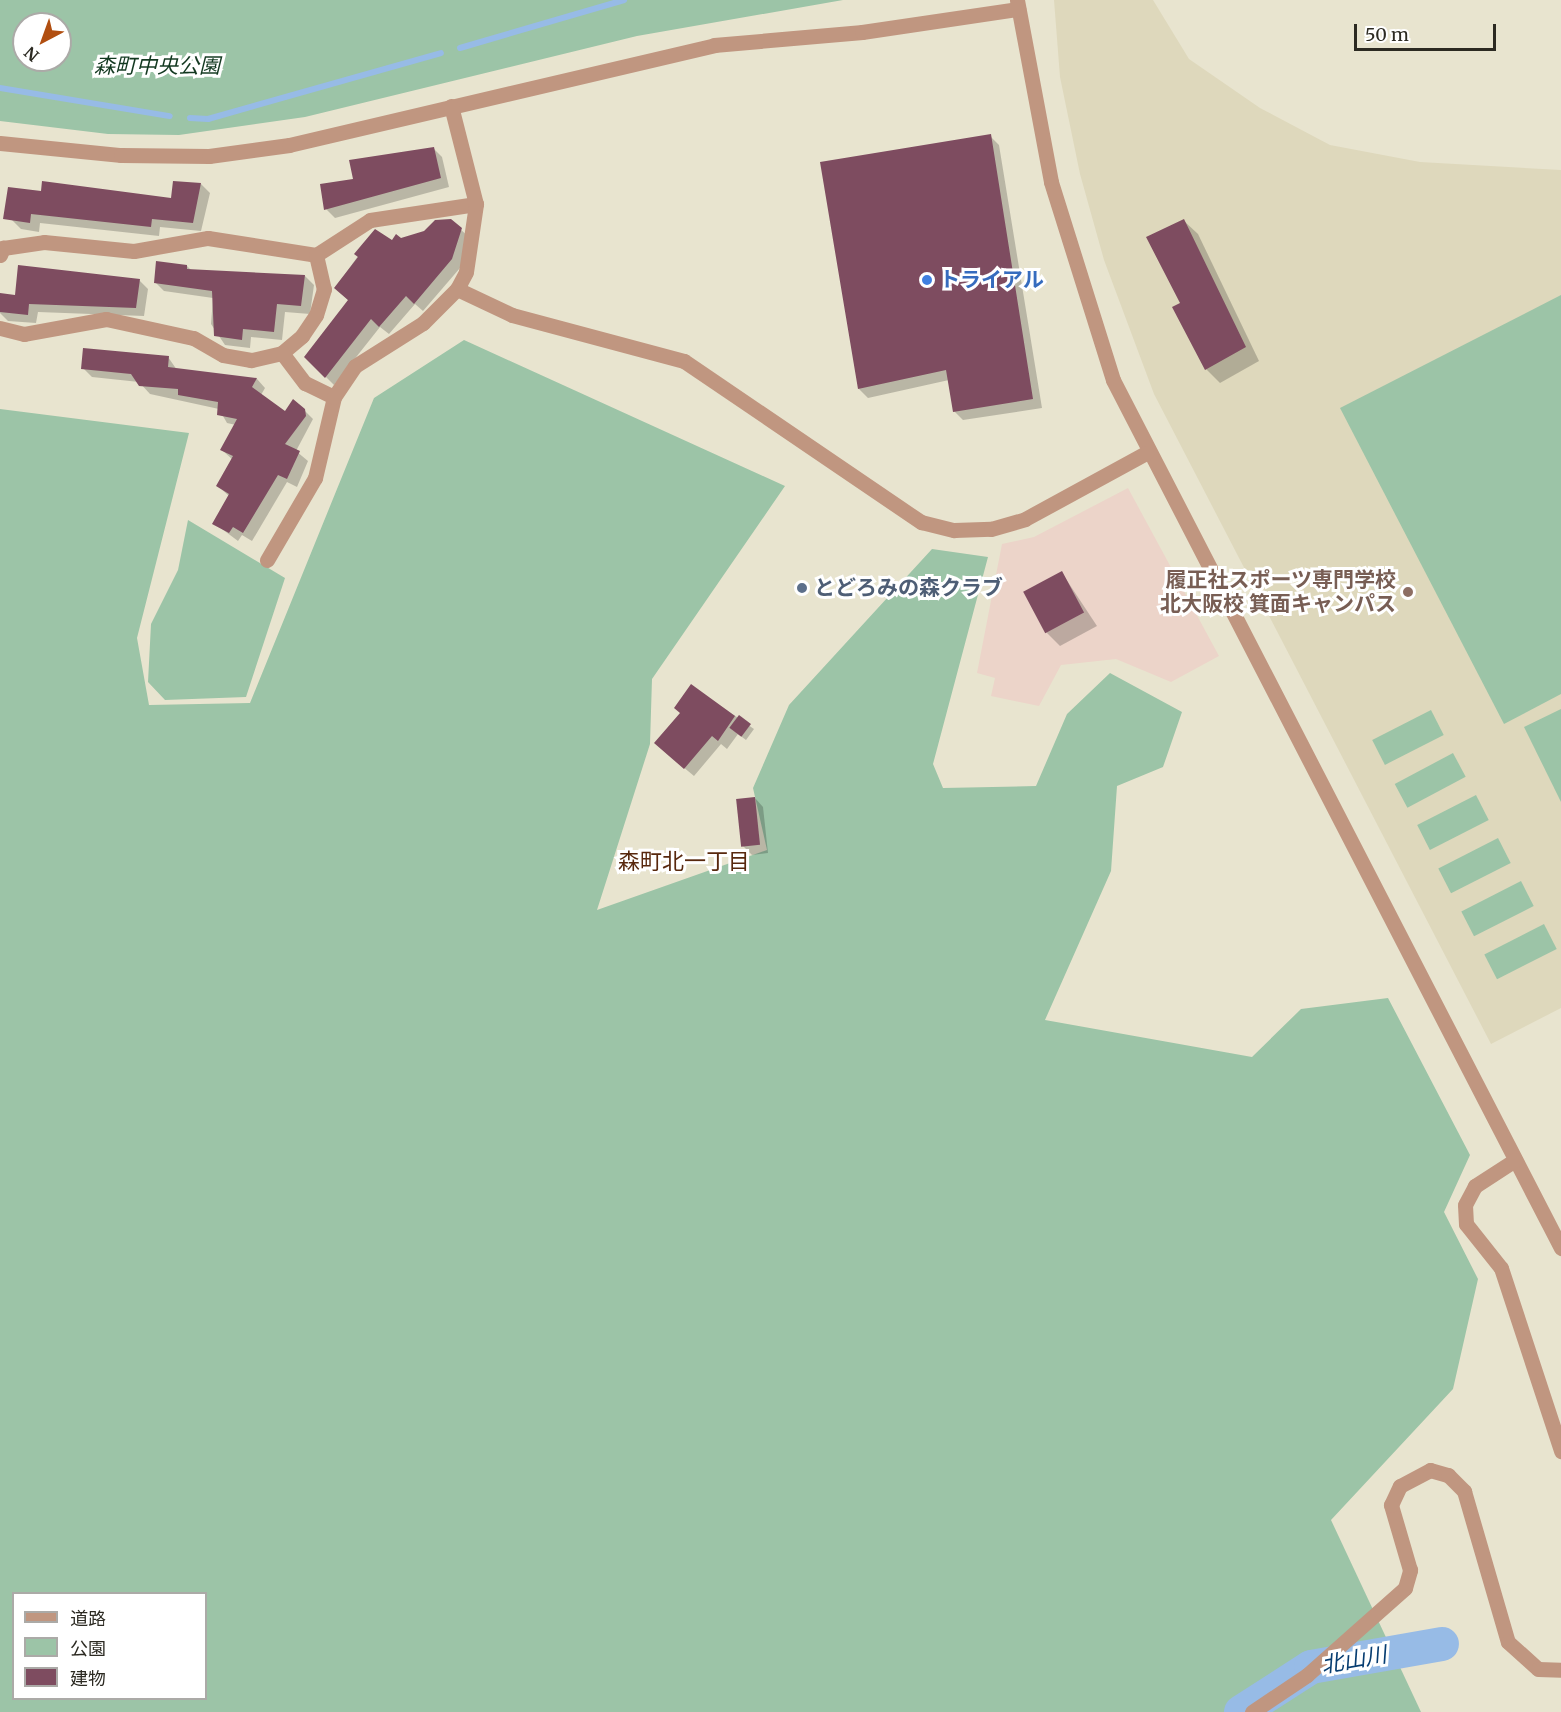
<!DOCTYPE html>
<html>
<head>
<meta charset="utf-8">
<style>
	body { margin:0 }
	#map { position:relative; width:1561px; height:1712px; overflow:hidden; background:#e8e4cf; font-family:Merriweather,"Noto Sans JP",serif }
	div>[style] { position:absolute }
	.built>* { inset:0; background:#ded8bc }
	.industrial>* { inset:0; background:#ecd4c9 }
	.green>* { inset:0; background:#9cc4a7; transform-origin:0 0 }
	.shadow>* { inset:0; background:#0003 }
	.stream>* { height:6px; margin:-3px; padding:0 3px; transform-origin:3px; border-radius:3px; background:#97bbe6 }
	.river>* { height:34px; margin:-17px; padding:0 17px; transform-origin:17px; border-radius:17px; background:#97bbe6 }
	.building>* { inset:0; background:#7e4c60; transform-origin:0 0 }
	.minor>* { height:15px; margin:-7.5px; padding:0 7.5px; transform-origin:7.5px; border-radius:7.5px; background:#c09680 }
	.dots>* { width:16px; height:16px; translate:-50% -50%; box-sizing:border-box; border:3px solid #fff; border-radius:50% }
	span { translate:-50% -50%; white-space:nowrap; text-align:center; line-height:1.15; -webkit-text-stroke:6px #fff; paint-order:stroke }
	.park-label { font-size:21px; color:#123820; font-style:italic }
	.shop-label { font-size:21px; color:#366cbe; font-weight:700 }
	.left { translate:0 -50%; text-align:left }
	.education-label { font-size:21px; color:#785e54; font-weight:700 }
	.right { translate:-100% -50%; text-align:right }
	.service-label { font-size:21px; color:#4e5e75; font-weight:700 }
	.neighbourhood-label { font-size:22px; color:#58280e }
	.water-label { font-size:22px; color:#073d71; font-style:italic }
	.legend { position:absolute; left:12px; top:1592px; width:195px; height:108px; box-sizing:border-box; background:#fff; border:2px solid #abaaa7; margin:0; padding:8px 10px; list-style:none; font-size:18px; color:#2c2a22 }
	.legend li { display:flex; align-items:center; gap:12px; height:30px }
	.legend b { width:30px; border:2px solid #abaaa7 }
	.north { position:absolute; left:12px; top:12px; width:60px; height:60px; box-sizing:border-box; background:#fff; border:2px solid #abaaa7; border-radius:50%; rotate:221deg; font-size:16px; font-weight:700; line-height:24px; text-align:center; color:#2c2a22 }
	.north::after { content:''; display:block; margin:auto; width:21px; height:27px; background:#b14f11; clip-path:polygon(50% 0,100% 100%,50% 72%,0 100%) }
	.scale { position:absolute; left:1354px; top:24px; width:142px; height:27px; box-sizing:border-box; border:3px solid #2c2a22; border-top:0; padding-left:8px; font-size:18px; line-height:21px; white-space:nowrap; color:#2c2a22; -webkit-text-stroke:4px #fff; paint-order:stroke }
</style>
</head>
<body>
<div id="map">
	<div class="built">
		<div style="clip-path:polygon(1054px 0,1153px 0,1189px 59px,1260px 108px,1330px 145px,1420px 162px,1561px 170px,1561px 1008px,1491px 1044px,1154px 394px,1104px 260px,1080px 174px,1060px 77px)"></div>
	</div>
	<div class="industrial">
		<div style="clip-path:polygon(1128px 488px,1219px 656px,1171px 682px,1116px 659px,1061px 665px,1039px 706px,991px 696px,995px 678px,977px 673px,1002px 544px,1034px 537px)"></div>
	</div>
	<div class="green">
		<div style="clip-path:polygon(evenodd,0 0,843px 0,637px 36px,305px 117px,179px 135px,108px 134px,0 121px,0 0,24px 24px,60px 24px,60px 60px,24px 60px,24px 24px)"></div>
		<div style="clip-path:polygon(1561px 295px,1561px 694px,1504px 724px,1340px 408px)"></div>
		<div style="clip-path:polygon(evenodd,464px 340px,785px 486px,652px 679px,650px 744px,597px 910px,767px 850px,753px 788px,789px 705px,932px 549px,988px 557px,933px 764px,943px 788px,1036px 786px,1067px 714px,1110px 673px,1182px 712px,1163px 767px,1117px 786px,1111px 871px,1045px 1020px,1252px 1057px,1301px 1009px,1388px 998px,1470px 1155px,1444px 1212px,1478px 1279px,1453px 1389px,1331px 1520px,1421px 1712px,0 1712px,0 409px,189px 433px,137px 638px,149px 705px,250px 703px,374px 398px,464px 340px,14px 1594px,206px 1594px,206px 1698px,14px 1698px,14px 1594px)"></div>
		<div style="clip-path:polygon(188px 520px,285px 578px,246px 697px,165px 700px,148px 682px,151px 624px,178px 570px)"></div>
		<div style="clip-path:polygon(1561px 709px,1561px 802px,1524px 727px)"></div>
		<div style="left:1431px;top:710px;width:28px;height:66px;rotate:63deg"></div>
		<div style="left:1453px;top:753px;width:27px;height:66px;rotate:62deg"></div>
		<div style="left:1476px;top:795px;width:28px;height:66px;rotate:63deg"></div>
		<div style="left:1498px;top:838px;width:28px;height:67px;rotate:63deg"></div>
		<div style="left:1521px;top:881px;width:28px;height:67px;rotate:63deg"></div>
		<div style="left:1544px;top:924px;width:28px;height:67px;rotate:63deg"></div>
	</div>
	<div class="shadow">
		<div style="clip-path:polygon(990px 136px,999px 145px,1042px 408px,963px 420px,954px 411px,949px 380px,868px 398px,859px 389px)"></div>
		<div style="clip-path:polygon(433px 148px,442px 157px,449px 187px,335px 218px,326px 209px,355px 180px)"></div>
		<div style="clip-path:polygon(44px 183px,172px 200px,201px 184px,210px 193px,201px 231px,160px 227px,159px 236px,40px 223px,39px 232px,21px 229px,12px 220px,43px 193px)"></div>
		<div style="clip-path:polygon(1184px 221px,1198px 234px,1259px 361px,1220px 383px,1206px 369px,1182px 304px)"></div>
		<div style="clip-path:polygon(460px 229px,470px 238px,460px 268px,423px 311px,415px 304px,389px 334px,380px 327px,334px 385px,306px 357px,349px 301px,335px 288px,376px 231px,392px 242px)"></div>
		<div style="clip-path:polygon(187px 266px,192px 271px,305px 276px,314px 285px,310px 314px,285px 312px,282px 340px,251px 337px,250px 348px,225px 345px,211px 324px,213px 298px,164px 291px,155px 282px)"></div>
		<div style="clip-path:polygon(139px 280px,148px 289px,144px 316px,38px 312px,36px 323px,8px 321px,0 313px,0 304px,16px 296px)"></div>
		<div style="clip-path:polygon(168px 357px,177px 370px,257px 379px,265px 388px,261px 395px,285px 413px,304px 410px,313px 419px,296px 451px,308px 461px,297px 487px,287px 482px,252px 541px,242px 535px,238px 541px,214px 523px,230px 497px,218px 486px,233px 460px,222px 450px,236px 425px,227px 423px,219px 409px,150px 394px,139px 382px,92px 377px,83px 368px)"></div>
		<div style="clip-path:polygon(1062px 573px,1097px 626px,1060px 646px,1046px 632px)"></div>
		<div style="clip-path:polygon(692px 686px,754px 729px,746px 740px,738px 734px,727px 749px,721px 744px,694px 776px,664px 751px)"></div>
		<div style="clip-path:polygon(755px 798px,763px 807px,768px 853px,752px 855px,743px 846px)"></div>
	</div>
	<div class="stream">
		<div style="left:460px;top:48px;width:171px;rotate:-16.3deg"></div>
		<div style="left:0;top:88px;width:172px;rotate:9.4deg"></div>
		<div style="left:190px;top:118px;width:18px;rotate:3deg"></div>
		<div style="left:208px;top:119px;width:242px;rotate:-15.8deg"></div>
	</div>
	<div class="river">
		<div style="left:1241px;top:1712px;width:83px;rotate:-32.7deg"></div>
		<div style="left:1311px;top:1667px;width:133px;rotate:-10deg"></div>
	</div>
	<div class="building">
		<div style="clip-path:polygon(991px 134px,1033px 399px,953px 412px,946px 370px,858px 389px,820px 162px)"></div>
		<div style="clip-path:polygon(434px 147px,441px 178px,324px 210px,320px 184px,353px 179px,349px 160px)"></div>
		<div style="clip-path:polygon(42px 181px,171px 198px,173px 181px,201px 183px,193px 223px,152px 219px,151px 227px,31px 214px,30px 223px,3px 219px,8px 187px,41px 191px)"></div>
		<div style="clip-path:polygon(451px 219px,462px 228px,452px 259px,414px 304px,406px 296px,379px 327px,371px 319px,325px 378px,304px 357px,348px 300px,334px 288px,358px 257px,354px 254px,375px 229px,392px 240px,396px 234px,401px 238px,424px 231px,435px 220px)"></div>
		<div style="clip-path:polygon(1184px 219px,1246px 347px,1205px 370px,1172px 307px,1180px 303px,1146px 237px)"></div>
		<div style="clip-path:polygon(156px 261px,187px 265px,187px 269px,305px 275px,301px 306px,277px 304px,274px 332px,243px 329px,242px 340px,214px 336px,212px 291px,154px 283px)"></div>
		<div style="clip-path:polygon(18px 265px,140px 279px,136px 308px,29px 304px,28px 315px,0 312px,0 293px,15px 295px)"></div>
		<div style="clip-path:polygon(83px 348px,169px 356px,168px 367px,257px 378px,252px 387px,285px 411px,293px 399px,305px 409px,306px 416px,285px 444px,300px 451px,287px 479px,278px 475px,243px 533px,233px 527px,229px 533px,212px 524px,229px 494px,216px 486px,233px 456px,220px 450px,237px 419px,217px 415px,218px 402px,178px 395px,178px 389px,139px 386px,131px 374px,81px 369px)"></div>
		<div style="left:1062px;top:571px;width:47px;height:44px;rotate:62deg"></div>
		<div style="clip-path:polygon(691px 684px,735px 716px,718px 741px,712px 736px,684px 769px,654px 743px,680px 713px,674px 708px)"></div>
		<div style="left:739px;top:715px;width:15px;height:16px;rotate:37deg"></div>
		<div style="left:755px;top:797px;width:48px;height:19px;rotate:84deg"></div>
	</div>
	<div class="minor">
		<div style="left:1017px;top:0;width:185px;rotate:79.4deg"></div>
		<div style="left:1051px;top:182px;width:207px;rotate:72.6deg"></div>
		<div style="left:1113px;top:380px;width:977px;rotate:62.7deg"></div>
		<div style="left:0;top:143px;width:122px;rotate:5.7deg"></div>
		<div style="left:121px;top:155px;width:88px;rotate:0.7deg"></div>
		<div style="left:209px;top:156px;width:81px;rotate:-7.8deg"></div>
		<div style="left:289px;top:145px;width:437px;rotate:-13.2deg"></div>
		<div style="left:714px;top:45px;width:149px;rotate:-5deg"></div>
		<div style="left:862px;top:32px;width:158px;rotate:-8.4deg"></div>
		<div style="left:0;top:255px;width:8px;rotate:-67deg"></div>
		<div style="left:3px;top:248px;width:41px;rotate:-8.3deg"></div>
		<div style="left:44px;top:242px;width:90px;rotate:5.7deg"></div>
		<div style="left:134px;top:251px;width:75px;rotate:-10deg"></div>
		<div style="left:208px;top:238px;width:109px;rotate:8.9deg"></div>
		<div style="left:316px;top:255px;width:35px;rotate:77deg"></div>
		<div style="left:324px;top:289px;width:27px;rotate:107deg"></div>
		<div style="left:316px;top:315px;width:25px;rotate:124deg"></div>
		<div style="left:302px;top:336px;width:26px;rotate:140deg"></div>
		<div style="left:282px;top:353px;width:32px;rotate:167deg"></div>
		<div style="left:251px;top:360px;width:28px;rotate:-170deg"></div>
		<div style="left:223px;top:355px;width:34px;rotate:-150deg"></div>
		<div style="left:193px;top:338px;width:89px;rotate:-167.7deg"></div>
		<div style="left:106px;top:319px;width:83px;rotate:169.6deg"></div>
		<div style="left:24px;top:334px;width:25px;rotate:-166deg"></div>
		<div style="left:316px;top:255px;width:64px;rotate:-32.9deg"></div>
		<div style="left:370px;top:220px;width:107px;rotate:-8.6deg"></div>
		<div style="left:457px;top:289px;width:61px;rotate:25.3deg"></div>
		<div style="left:512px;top:315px;width:178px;rotate:15deg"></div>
		<div style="left:684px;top:361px;width:287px;rotate:34.2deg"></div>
		<div style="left:921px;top:522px;width:34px;rotate:14deg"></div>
		<div style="left:954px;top:530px;width:37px;rotate:-2deg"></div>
		<div style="left:991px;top:529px;width:35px;rotate:-16deg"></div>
		<div style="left:1025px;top:519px;width:138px;rotate:-28.6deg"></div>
		<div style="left:282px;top:353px;width:38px;rotate:53deg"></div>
		<div style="left:305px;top:383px;width:32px;rotate:26deg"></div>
		<div style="left:267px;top:560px;width:95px;rotate:-59.7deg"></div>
		<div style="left:315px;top:478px;width:83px;rotate:-76.8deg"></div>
		<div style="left:334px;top:397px;width:37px;rotate:-56deg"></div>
		<div style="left:355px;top:366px;width:80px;rotate:-32.3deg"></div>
		<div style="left:423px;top:323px;width:48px;rotate:-45deg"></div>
		<div style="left:457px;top:289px;width:19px;rotate:-62deg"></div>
		<div style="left:466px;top:272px;width:69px;rotate:-81.6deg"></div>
		<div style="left:476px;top:204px;width:101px;rotate:-104.3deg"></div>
		<div style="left:1515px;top:1160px;width:48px;rotate:147deg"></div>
		<div style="left:1475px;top:1186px;width:21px;rotate:118deg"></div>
		<div style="left:1465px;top:1205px;width:19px;rotate:87deg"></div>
		<div style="left:1466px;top:1224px;width:56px;rotate:51.5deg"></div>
		<div style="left:1501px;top:1268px;width:193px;rotate:71.8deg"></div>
		<div style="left:1252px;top:1712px;width:66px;rotate:-33.9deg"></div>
		<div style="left:1307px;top:1675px;width:131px;rotate:-41.6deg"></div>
		<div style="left:1405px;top:1588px;width:19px;rotate:-74deg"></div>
		<div style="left:1410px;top:1570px;width:68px;rotate:-106.3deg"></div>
		<div style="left:1391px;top:1505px;width:21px;rotate:-65deg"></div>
		<div style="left:1400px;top:1486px;width:34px;rotate:-28deg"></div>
		<div style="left:1430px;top:1470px;width:19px;rotate:16deg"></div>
		<div style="left:1448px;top:1475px;width:23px;rotate:45deg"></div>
		<div style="left:1464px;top:1491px;width:157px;rotate:73.8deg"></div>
		<div style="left:1508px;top:1642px;width:40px;rotate:42deg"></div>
		<div style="left:1538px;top:1669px;width:23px;rotate:2deg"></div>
	</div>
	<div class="dots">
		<div style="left:927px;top:280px;background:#3f7fe0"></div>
		<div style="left:802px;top:588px;background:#5c6f8a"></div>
		<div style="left:1408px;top:592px;background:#8d6e63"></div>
	</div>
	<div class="park-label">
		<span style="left:157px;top:66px">森町中央公園</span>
	</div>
	<div class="shop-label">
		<span class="left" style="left:939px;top:280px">トライアル</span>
	</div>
	<div class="education-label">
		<span class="right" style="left:1396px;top:592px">履正社スポーツ専門学校<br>北大阪校 箕面キャンパス</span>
	</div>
	<div class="service-label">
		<span class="left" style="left:814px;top:588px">とどろみの森クラブ</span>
	</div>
	<div class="neighbourhood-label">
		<span style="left:684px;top:862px">森町北一丁目</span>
	</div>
	<div class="water-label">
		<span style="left:1354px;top:1660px;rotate:-10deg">北山川</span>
	</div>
	<ul class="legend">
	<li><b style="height:8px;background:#c09680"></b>道路</li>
	<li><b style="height:16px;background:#9cc4a7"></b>公園</li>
	<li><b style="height:16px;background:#7e4c60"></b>建物</li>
	</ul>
	<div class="north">N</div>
	<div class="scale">50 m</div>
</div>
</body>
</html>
